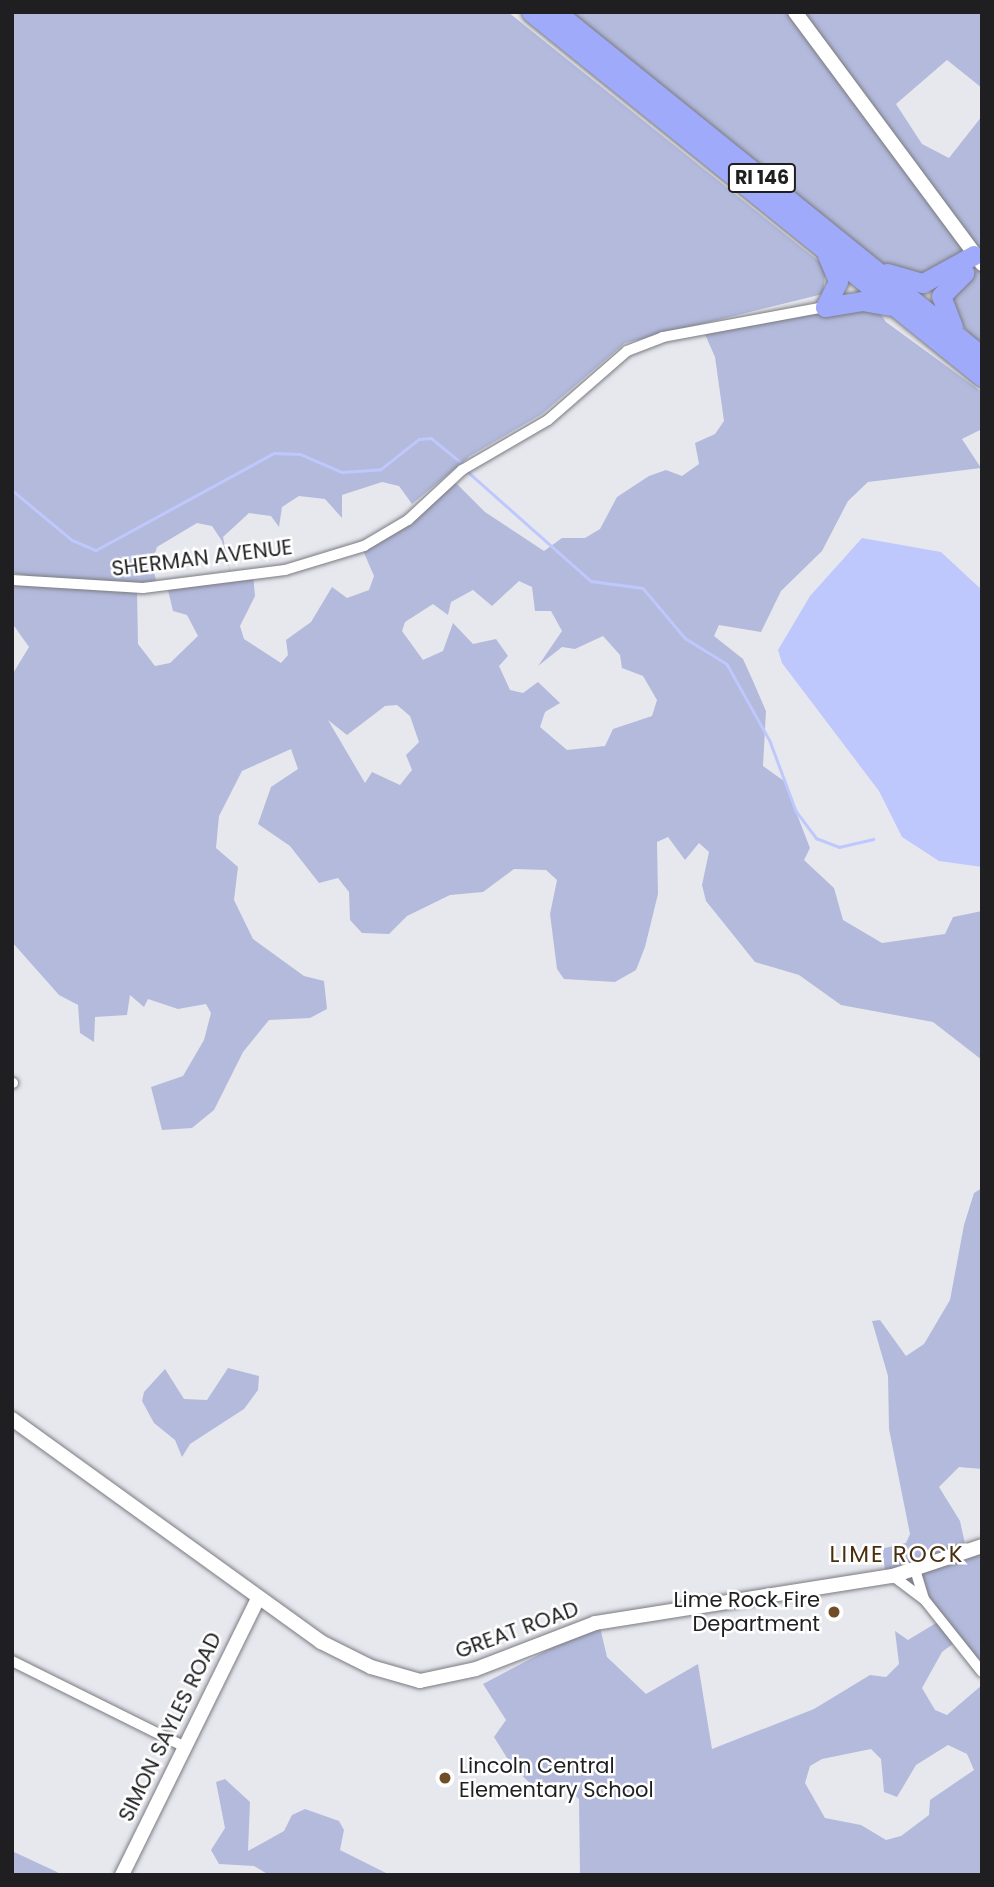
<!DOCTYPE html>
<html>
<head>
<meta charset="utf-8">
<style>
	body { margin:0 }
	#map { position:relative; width:994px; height:1887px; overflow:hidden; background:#e7e8ee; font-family:Poppins,sans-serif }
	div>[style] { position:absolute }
	.green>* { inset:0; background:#b4badc }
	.water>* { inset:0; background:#bec8fd }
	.stream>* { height:2.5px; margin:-1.25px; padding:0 1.25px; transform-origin:1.25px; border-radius:1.25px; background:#bec8fd }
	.roads { filter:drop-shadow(0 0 2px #7a7b80) drop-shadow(0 0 2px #7a7b80) }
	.street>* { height:10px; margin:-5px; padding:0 5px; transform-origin:5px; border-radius:5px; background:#fff }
	.secondary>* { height:14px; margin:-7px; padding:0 7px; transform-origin:7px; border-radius:7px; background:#fff }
	.highway>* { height:19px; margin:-9.5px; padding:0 9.5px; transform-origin:9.5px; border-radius:9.5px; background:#9faafb }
	.dots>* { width:19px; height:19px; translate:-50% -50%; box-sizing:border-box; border:4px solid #fff; border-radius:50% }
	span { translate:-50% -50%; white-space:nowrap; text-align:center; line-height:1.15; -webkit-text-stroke:5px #fff; paint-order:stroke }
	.shield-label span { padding:2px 5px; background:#fff; border:2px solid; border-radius:5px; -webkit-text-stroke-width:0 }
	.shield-label { font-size:19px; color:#1f1f21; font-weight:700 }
	.street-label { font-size:21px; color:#1f1f21 }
	.poi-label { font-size:21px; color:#1f1f21 }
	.right { translate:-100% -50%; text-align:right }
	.left { translate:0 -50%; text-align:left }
	.neighbourhood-label { font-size:23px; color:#4a2f0f; letter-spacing:2px }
	.frame { position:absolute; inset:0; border:14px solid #1f1f21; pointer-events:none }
</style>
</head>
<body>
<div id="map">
	<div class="green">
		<div style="clip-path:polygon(12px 12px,508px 12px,826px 267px,823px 294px,625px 343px,542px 414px,470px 456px,412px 504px,399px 486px,382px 482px,342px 495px,342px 518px,325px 499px,299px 496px,282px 507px,279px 527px,271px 516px,249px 513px,223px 537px,231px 575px,222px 541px,212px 526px,197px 523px,157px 547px,152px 563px,157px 585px,81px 585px,12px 573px)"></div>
		<div style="clip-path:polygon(556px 12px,982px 12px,982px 88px,947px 60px,896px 104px,922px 144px,949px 158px,982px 116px,982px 263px,963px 251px,922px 276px,892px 273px)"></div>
		<div style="clip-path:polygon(982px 267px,982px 354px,942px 293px)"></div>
		<div style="clip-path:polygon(evenodd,872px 301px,886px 322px,982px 392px,982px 429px,962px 439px,981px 468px,868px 482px,848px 501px,822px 551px,781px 591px,761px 632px,719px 625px,714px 636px,743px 659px,753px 681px,766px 711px,763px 766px,784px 781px,810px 848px,804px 860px,834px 888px,843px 920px,882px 943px,945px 934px,953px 917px,982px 911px,982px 1060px,933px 1022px,841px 1005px,799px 975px,755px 962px,706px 901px,702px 885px,709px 852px,699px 843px,685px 860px,668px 837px,657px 842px,658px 894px,645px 947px,636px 970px,615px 982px,564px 979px,557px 969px,550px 914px,557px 880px,546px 870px,514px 869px,483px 892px,450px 895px,407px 916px,389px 934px,362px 933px,350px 920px,349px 892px,338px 878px,319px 883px,290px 846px,258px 824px,271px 787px,298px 769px,291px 749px,242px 771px,219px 816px,216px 848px,238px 867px,234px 900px,253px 939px,304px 976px,324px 981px,327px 1009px,310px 1018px,269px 1020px,243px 1052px,214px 1110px,192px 1128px,162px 1130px,151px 1087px,183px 1076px,204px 1040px,211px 1013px,206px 1004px,178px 1009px,148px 999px,144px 1007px,130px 995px,127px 1015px,95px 1017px,94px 1042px,80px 1033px,78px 1005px,59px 995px,12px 942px,12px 675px,29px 647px,12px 623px,12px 580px,137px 590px,138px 644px,155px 666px,170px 663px,198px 636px,187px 615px,173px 611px,168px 590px,253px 574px,255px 596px,240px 626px,244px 639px,281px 663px,288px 655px,286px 640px,311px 622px,332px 587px,347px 598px,369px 590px,374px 576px,361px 546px,454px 481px,485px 512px,544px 551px,562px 538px,585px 538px,600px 529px,617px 497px,649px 476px,666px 470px,682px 476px,699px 464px,695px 443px,715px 434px,724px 421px,715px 357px,704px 332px,872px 301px,519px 581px,532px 587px,535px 611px,551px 611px,562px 631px,538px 666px,562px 647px,575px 649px,603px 636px,620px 655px,622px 668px,643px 676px,657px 700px,652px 716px,613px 729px,605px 746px,567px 750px,540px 727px,545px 712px,560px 703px,538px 682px,523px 693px,510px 690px,499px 666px,508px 656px,496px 639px,473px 644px,453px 623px,443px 651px,423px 660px,402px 631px,405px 622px,433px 604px,448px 615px,451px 602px,473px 590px,492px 606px,519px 581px,872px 301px,397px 705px,410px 716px,419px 742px,406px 755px,412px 770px,400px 785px,372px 772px,365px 783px,328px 720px,347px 735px,385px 706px,397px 705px)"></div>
		<div style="clip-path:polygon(evenodd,982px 1188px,982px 1469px,959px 1467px,939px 1487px,960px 1521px,966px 1548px,982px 1545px,982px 1668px,958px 1640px,942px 1652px,922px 1688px,935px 1710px,947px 1715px,982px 1685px,982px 1875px,580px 1875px,579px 1799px,564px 1786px,533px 1786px,512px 1766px,494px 1737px,506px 1720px,483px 1684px,599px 1623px,607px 1657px,646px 1694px,698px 1664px,712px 1749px,814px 1709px,870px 1675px,886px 1677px,899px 1664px,895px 1631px,908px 1640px,941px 1620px,886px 1573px,881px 1549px,906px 1543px,910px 1534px,889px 1429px,888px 1376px,872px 1321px,880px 1320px,906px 1356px,924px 1344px,950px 1300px,964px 1225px,974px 1193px,982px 1188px,948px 1745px,967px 1754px,974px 1770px,930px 1800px,929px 1815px,901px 1836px,886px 1840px,861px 1825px,825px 1818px,805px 1783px,810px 1766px,822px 1759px,871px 1749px,881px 1759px,884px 1792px,897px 1797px,916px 1765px,948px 1745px)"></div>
		<div style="clip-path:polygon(228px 1368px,259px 1376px,258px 1390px,244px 1409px,190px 1444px,182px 1457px,175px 1440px,154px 1423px,142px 1401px,144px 1392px,165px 1369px,184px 1399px,207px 1400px)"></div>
		<div style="clip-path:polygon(225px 1779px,250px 1802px,248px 1851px,284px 1831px,292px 1815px,305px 1809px,339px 1821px,344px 1830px,340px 1850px,390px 1875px,269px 1875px,254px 1866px,219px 1864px,211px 1850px,225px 1828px,216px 1782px)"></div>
		<div style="clip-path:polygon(12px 1851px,57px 1872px,61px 1875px,12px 1875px)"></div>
	</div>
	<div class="water">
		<div style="clip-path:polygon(862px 538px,941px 552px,982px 590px,982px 867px,939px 861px,902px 837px,879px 791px,782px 663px,778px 650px,810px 596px)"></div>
	</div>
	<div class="stream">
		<div style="left:467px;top:471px;width:166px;rotate:41.6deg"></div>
		<div style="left:591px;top:581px;width:52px;rotate:7.7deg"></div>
		<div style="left:643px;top:588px;width:65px;rotate:50deg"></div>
		<div style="left:685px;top:638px;width:49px;rotate:31.8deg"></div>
		<div style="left:727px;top:664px;width:88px;rotate:60.8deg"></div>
		<div style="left:770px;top:741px;width:75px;rotate:69.6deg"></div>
		<div style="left:796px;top:811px;width:34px;rotate:53deg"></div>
		<div style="left:816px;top:838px;width:25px;rotate:21deg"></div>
		<div style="left:839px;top:847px;width:35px;rotate:-13deg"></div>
		<div style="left:12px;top:490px;width:78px;rotate:39.8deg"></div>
		<div style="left:72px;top:540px;width:26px;rotate:23deg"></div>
		<div style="left:96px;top:550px;width:203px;rotate:-28.6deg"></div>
		<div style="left:274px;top:453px;width:26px;rotate:2deg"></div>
		<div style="left:300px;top:454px;width:46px;rotate:23.2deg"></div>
		<div style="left:342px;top:472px;width:39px;rotate:-4deg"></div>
		<div style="left:381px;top:469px;width:48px;rotate:-38.3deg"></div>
		<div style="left:419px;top:439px;width:12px;rotate:-5deg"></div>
		<div style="left:431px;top:438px;width:40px;rotate:39deg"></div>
	</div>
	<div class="roads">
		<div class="street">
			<div style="left:12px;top:580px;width:131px;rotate:3.5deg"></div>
			<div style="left:143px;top:588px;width:143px;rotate:-7.2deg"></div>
			<div style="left:285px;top:570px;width:83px;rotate:-16.9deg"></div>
			<div style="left:364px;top:546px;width:51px;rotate:-30.6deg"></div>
			<div style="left:408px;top:520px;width:74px;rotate:-42.8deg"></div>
			<div style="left:462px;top:470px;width:99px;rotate:-30.2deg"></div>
			<div style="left:548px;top:420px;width:105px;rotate:-41.1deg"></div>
			<div style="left:627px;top:351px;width:39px;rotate:-21deg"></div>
			<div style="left:663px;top:337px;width:165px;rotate:-10.5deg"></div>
			<div style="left:12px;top:1083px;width:1px"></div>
			<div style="left:893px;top:1576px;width:39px;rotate:37deg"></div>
			<div style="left:924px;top:1599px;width:30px;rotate:-107deg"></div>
			<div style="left:924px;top:1599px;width:93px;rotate:51.5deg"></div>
			<div style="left:12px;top:1661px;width:191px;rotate:26.4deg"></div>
		</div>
		<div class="secondary">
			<div style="left:795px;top:12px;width:314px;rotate:53.4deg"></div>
			<div style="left:12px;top:1419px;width:381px;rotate:35.8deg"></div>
			<div style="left:321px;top:1642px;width:56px;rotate:26.6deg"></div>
			<div style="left:371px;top:1667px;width:51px;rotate:15.9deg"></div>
			<div style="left:420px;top:1681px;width:57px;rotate:-12.1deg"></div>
			<div style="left:476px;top:1669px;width:128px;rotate:-21.1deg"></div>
			<div style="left:595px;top:1623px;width:302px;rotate:-9deg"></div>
			<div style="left:893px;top:1576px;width:94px;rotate:-18.6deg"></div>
			<div style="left:122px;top:1875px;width:308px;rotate:-63.8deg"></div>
		</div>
		<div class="highway">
			<div style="left:531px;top:12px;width:580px;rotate:38.98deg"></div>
			<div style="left:556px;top:12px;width:548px;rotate:38.92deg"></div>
			<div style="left:887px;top:273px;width:37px;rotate:16deg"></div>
			<div style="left:923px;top:283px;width:58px;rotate:-28.8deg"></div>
			<div style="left:825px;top:307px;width:37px;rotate:-9deg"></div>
			<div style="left:862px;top:301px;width:27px;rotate:10deg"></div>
			<div style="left:825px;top:307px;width:29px;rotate:-63deg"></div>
			<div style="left:838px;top:281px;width:28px;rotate:-113deg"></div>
			<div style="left:953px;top:327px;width:33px;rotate:-111deg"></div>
			<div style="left:941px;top:296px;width:33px;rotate:-45deg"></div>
		</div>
	</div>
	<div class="dots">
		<div style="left:834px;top:1612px;background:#704d26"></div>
		<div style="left:445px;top:1778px;background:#704d26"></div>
	</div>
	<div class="shield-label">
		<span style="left:762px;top:178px">RI 146</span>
	</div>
	<div class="street-label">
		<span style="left:202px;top:558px;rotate:-7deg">SHERMAN AVENUE</span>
		<span style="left:517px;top:1630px;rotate:-20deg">GREAT ROAD</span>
		<span style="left:170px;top:1727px;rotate:-64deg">SIMON SAYLES ROAD</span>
	</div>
	<div class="poi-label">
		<span class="right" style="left:820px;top:1612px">Lime Rock Fire<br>Department</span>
		<span class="left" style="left:459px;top:1778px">Lincoln Central<br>Elementary School</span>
	</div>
	<div class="neighbourhood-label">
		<span style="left:897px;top:1554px">LIME ROCK</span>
	</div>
	<div class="frame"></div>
</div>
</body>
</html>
